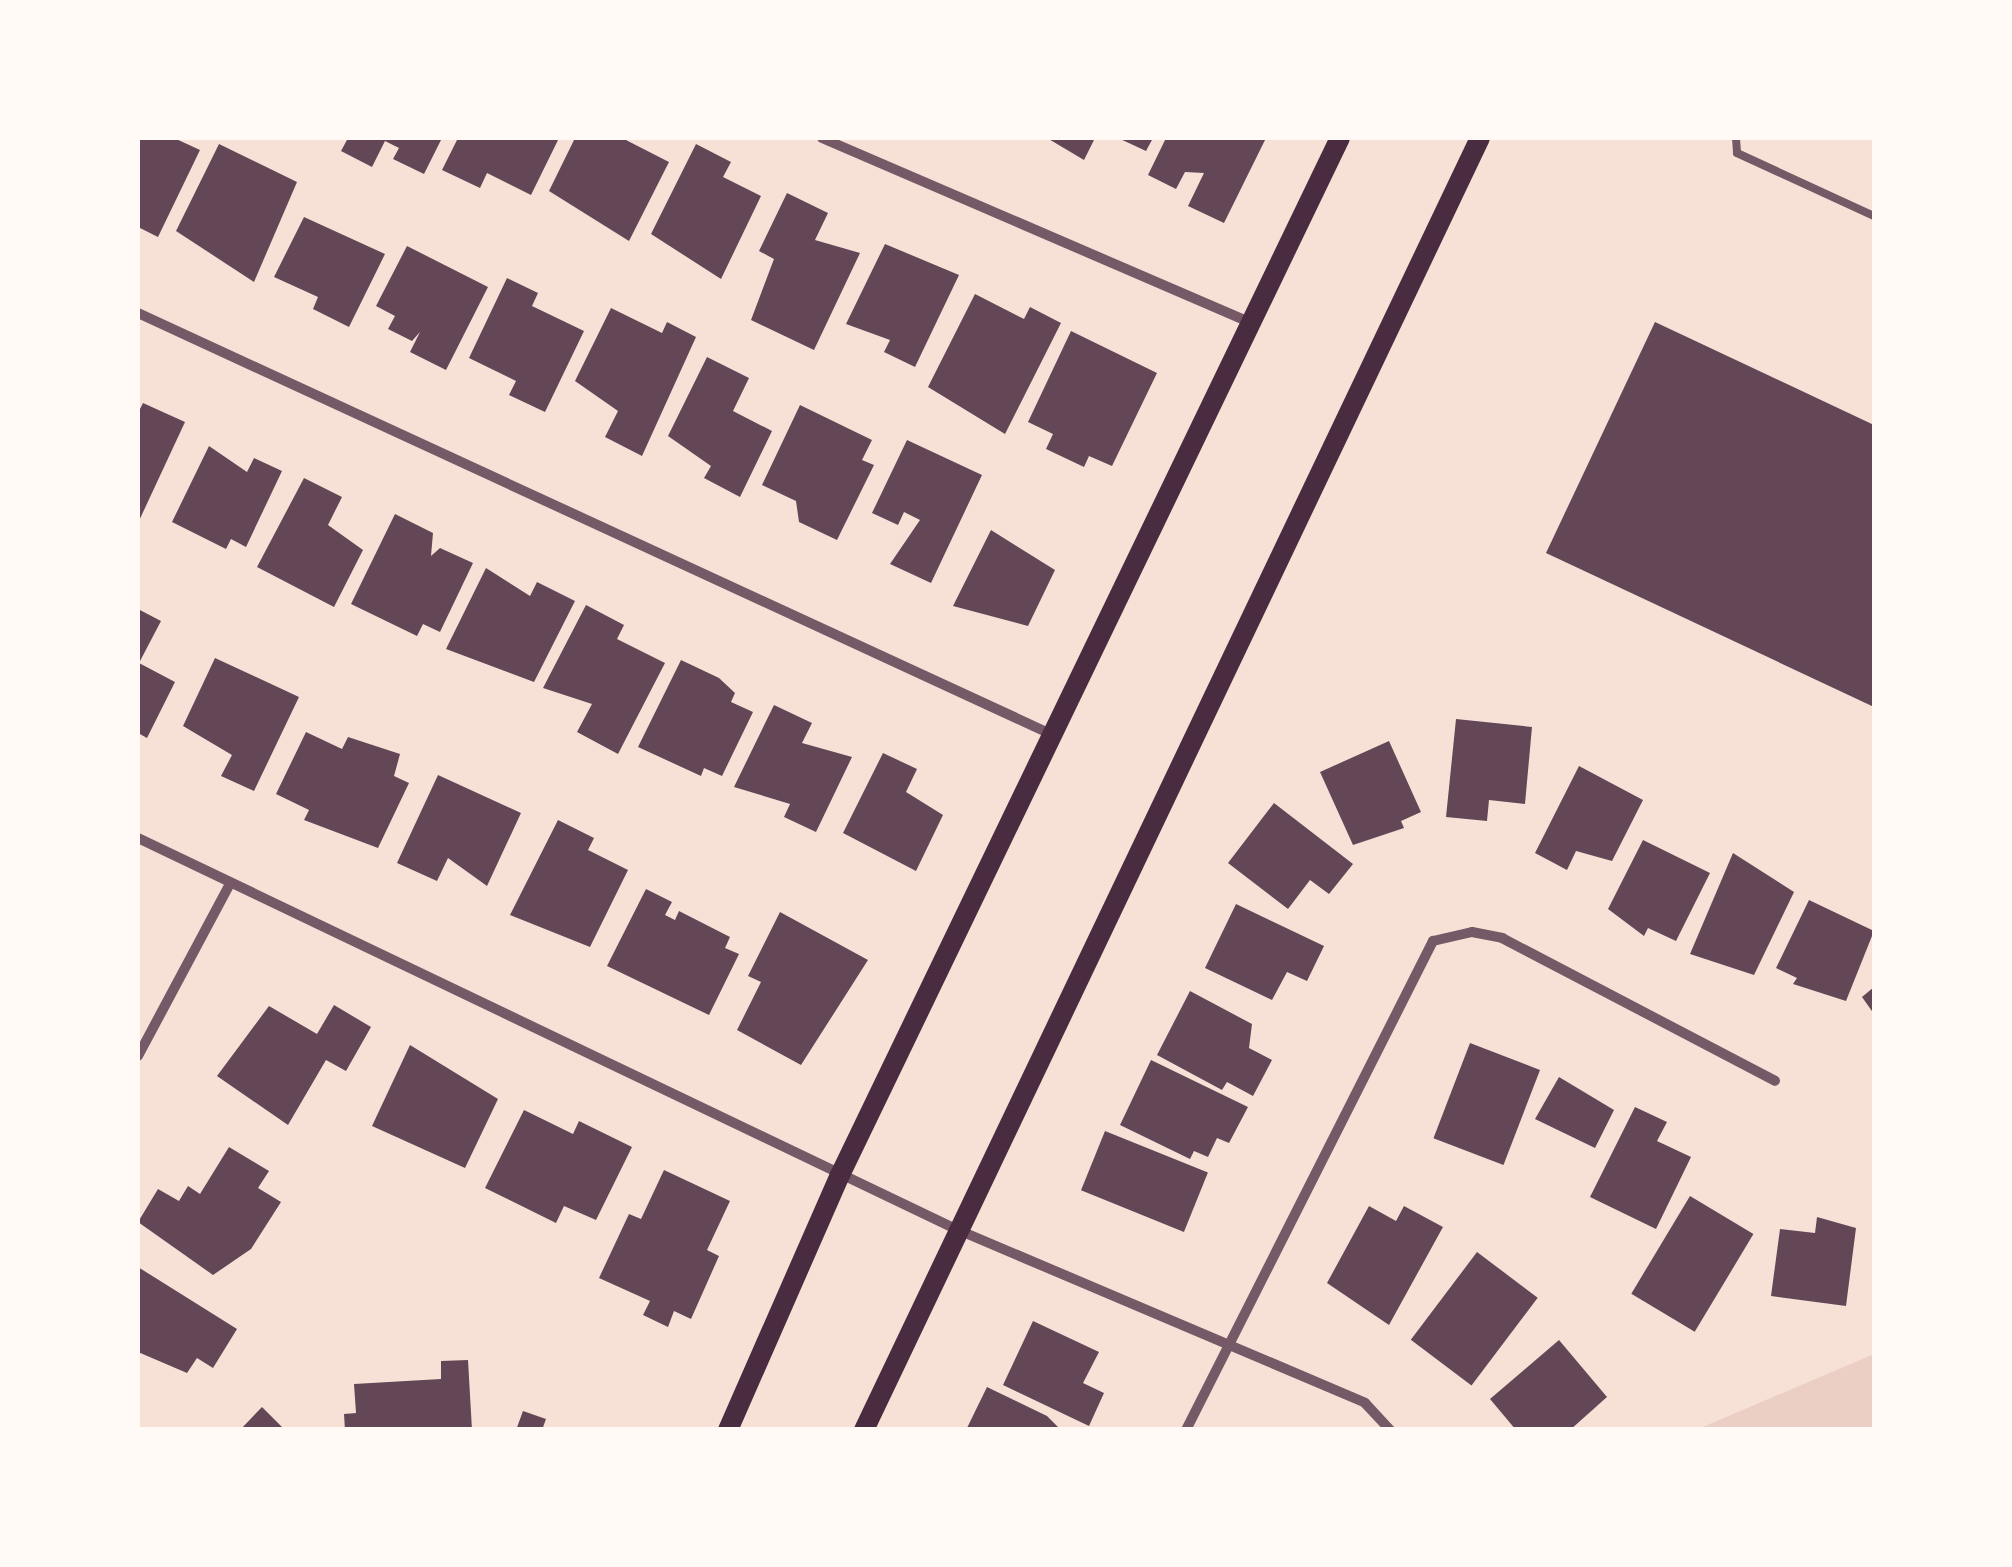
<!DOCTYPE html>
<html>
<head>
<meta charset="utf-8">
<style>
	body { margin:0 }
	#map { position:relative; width:2012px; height:1567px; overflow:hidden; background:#f7e1d7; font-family:"Space Grotesk",sans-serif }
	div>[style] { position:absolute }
	.green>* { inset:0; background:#ebcfc5 }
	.building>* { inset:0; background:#644757; transform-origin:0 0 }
	.service>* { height:8px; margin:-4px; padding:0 4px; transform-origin:4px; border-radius:4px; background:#755966 }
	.minor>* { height:10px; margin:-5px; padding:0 5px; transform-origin:5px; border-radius:5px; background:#755966 }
	.secondary>* { height:20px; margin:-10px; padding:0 10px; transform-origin:10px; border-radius:10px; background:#4a2c40 }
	span { translate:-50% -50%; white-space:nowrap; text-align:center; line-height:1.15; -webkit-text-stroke:10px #fffaf5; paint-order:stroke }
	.frame { position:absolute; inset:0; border:140px solid #fffaf5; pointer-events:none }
</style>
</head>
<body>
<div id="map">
	<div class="green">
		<div style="clip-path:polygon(1874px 1354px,1874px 1429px,1698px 1429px)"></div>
	</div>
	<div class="building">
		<div style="clip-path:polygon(138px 138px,174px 138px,200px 150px,158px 237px,138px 227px)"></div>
		<div style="clip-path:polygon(348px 138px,442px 138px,424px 174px,393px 159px,399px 148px,385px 141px,372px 167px,341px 151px)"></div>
		<div style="clip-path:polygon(458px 138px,559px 138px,531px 195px,487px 173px,480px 188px,442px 170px)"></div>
		<div style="clip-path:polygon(575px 138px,622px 138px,669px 162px,629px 241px,549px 191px)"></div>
		<div style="clip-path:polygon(1047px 138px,1095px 138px,1084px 160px)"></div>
		<div style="clip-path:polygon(1118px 138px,1153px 138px,1146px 151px)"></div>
		<div style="clip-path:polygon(1166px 138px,1266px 138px,1224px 223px,1188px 206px,1204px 173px,1185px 172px,1176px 189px,1148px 175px)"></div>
		<div style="clip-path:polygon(219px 144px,297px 182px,254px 282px,176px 231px)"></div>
		<div style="clip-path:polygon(696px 144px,731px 162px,723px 177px,761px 196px,721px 279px,651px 234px)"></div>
		<div style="clip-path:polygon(787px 193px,828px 213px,815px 240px,860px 253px,814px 350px,751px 320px,774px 259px,759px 251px)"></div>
		<div style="clip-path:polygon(304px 217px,385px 254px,349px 327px,313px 309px,318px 297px,274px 277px)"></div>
		<div style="clip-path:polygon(885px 244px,959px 275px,915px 367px,884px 352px,890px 340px,846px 324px)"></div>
		<div style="clip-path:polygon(407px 246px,488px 287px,446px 370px,410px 352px,420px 332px,412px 341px,388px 329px,395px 316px,376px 306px)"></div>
		<div style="clip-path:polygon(507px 278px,538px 293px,532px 306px,584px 331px,545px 412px,509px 395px,516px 381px,469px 358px)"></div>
		<div style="clip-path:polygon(975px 294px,1024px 319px,1030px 307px,1061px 323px,1005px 434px,928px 387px)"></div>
		<div style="clip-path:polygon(611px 308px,662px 333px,667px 322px,696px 337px,642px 456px,605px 437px,618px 411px,575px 381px)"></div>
		<div style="clip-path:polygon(1655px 322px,1874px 425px,1874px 707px,1546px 553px)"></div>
		<div style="clip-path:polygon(1071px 331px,1157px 373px,1112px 466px,1089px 456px,1084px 467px,1046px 449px,1053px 434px,1028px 422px)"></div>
		<div style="clip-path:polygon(707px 357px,749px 378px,733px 411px,772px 431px,740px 497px,704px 478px,711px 466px,668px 436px)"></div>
		<div style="clip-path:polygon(143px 403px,185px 422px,138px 523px,138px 413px)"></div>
		<div style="clip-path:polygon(800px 405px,872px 440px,862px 460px,874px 465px,837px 540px,799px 522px,796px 501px,762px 485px)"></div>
		<div style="clip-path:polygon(907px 440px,982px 475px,931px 583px,890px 564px,920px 520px,904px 512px,898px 525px,872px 513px)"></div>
		<div style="clip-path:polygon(209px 446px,247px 472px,254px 458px,282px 471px,246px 547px,231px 539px,226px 549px,172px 522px)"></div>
		<div style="clip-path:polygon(304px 478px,342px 497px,328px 525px,363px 550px,334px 607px,257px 567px)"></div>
		<div style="clip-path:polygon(395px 514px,433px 533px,431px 556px,440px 548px,473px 563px,440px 632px,423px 624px,417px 636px,351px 604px)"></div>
		<div style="clip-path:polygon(991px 530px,1055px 570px,1028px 626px,953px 606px)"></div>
		<div style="clip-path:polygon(486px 568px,530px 596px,537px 582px,575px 601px,534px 682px,446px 649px)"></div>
		<div style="clip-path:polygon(586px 605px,624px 625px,617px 639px,665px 663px,618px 754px,577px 732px,592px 704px,543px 688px)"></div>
		<div style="clip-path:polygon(138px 609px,161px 621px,139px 663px,175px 682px,147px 738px,138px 733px)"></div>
		<div style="clip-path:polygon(215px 658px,299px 697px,254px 791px,221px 776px,232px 755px,183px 726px)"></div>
		<div style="clip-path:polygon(681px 660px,719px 678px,735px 693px,731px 702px,753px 712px,722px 776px,704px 768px,701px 776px,638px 747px)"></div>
		<div style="clip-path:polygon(774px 705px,812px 723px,802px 743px,852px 757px,816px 832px,784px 817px,790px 804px,734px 787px)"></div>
		<div style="clip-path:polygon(1456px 719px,1532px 727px,1525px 804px,1489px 800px,1487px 821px,1446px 817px)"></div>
		<div style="clip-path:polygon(306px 732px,342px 749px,348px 737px,400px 754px,394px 776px,409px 783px,378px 848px,304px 820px,309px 810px,276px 794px)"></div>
		<div style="clip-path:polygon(1389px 741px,1421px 812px,1401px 821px,1404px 828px,1353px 845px,1320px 772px)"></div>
		<div style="clip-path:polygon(883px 753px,917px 769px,906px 792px,943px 815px,916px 871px,843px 833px)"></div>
		<div style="clip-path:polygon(1579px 766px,1643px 800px,1612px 861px,1576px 851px,1567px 870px,1535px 853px)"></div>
		<div style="clip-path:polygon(438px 775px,521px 813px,487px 886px,448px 858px,437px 881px,397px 863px)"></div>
		<div style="clip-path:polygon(1274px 803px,1353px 864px,1329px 894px,1310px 880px,1288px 909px,1228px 863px)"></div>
		<div style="clip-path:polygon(558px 820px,594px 838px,588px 850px,628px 870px,590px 947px,510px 915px)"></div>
		<div style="clip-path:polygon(1643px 840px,1710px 873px,1676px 941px,1648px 928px,1644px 936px,1608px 909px)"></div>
		<div style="clip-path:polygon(1733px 853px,1794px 892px,1754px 975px,1690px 954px)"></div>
		<div style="clip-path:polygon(646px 889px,672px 902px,665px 915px,675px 920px,679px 911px,730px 937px,725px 948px,739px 954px,709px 1015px,607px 966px)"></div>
		<div style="clip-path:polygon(1809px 900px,1874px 931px,1846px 1001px,1793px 984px,1797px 978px,1776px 968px)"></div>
		<div style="clip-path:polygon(1236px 904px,1324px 946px,1307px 981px,1287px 972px,1272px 1000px,1205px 968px)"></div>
		<div style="clip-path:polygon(780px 912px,868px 960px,801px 1065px,737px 1030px,761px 982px,748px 976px)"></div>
		<div style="clip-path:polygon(1874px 987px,1874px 1014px,1862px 997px)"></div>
		<div style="clip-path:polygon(1190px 991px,1252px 1024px,1249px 1048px,1272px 1060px,1253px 1096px,1227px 1082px,1222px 1090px,1157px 1055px)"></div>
		<div style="clip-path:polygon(334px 1005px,371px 1027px,346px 1071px,326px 1060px,288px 1125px,217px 1076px,269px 1006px,317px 1034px)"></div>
		<div style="left:1470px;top:1043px;width:75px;height:102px;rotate:21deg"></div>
		<div style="clip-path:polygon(410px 1045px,498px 1099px,465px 1168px,372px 1126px)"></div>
		<div style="clip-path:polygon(1151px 1060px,1248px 1107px,1229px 1143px,1217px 1138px,1208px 1157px,1194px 1151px,1190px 1159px,1120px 1125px)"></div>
		<div style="clip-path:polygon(1559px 1077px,1614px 1110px,1595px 1148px,1535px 1119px)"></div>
		<div style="clip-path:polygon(1635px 1107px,1667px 1122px,1657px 1141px,1691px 1157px,1656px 1229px,1590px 1197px)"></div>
		<div style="clip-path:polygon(524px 1110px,573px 1134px,579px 1121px,632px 1147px,596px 1220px,564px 1206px,556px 1223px,485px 1188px)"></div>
		<div style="left:1105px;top:1131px;width:111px;height:64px;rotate:22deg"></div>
		<div style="clip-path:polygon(229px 1147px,269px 1171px,258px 1188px,281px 1202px,251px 1249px,213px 1275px,138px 1222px,158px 1189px,179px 1201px,188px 1186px,200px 1194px)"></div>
		<div style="clip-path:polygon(664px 1170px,730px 1201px,707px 1250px,719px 1256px,691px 1319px,674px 1311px,668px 1327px,643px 1315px,650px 1301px,599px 1278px,629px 1214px,641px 1219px)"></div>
		<div style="left:1690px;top:1196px;width:74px;height:114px;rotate:31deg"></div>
		<div style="clip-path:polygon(1369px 1206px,1396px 1221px,1404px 1206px,1443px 1227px,1389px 1325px,1327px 1283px)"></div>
		<div style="clip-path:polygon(1817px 1217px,1856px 1228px,1846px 1306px,1771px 1296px,1780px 1229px,1815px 1233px)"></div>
		<div style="left:1477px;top:1252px;width:76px;height:110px;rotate:37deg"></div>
		<div style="clip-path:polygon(138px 1267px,237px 1329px,213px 1368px,197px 1358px,187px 1373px,138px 1352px)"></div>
		<div style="clip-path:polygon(1033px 1321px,1099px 1352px,1083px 1383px,1104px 1393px,1089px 1426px,1003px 1385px)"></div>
		<div style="clip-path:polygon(1559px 1340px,1607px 1397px,1570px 1430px,1516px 1430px,1490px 1399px)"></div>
		<div style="clip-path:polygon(468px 1360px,472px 1430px,345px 1430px,344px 1414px,356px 1413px,354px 1384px,441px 1379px,441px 1361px)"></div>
		<div style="clip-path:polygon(987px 1387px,1047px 1416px,1061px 1430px,966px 1430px)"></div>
		<div style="clip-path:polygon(262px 1407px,285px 1430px,240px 1430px)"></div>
		<div style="clip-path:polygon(523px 1411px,546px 1419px,542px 1430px,516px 1430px)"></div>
	</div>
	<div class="service">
		<div style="left:1736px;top:138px;width:15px;rotate:86deg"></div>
		<div style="left:1737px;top:153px;width:151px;rotate:24.7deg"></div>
	</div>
	<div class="minor">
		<div style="left:822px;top:138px;width:466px;rotate:23.3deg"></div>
		<div style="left:138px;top:313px;width:1008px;rotate:24.76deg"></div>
		<div style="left:138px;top:838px;width:907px;rotate:25.55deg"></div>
		<div style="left:956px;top:1229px;width:444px;rotate:23deg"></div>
		<div style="left:1365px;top:1403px;width:37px;rotate:47deg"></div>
		<div style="left:138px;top:1056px;width:195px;rotate:-61.9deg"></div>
		<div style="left:1186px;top:1430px;width:548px;rotate:-63.2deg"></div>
		<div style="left:1433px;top:941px;width:40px;rotate:-13deg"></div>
		<div style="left:1472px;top:932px;width:31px;rotate:11deg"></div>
		<div style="left:1502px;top:938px;width:308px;rotate:27.6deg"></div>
	</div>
	<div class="secondary">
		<div style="left:728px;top:1430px;width:279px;rotate:-66.3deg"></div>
		<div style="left:840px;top:1175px;width:1151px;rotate:-64.26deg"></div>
		<div style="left:864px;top:1430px;width:1431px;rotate:-64.51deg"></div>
	</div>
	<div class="frame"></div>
</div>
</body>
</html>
